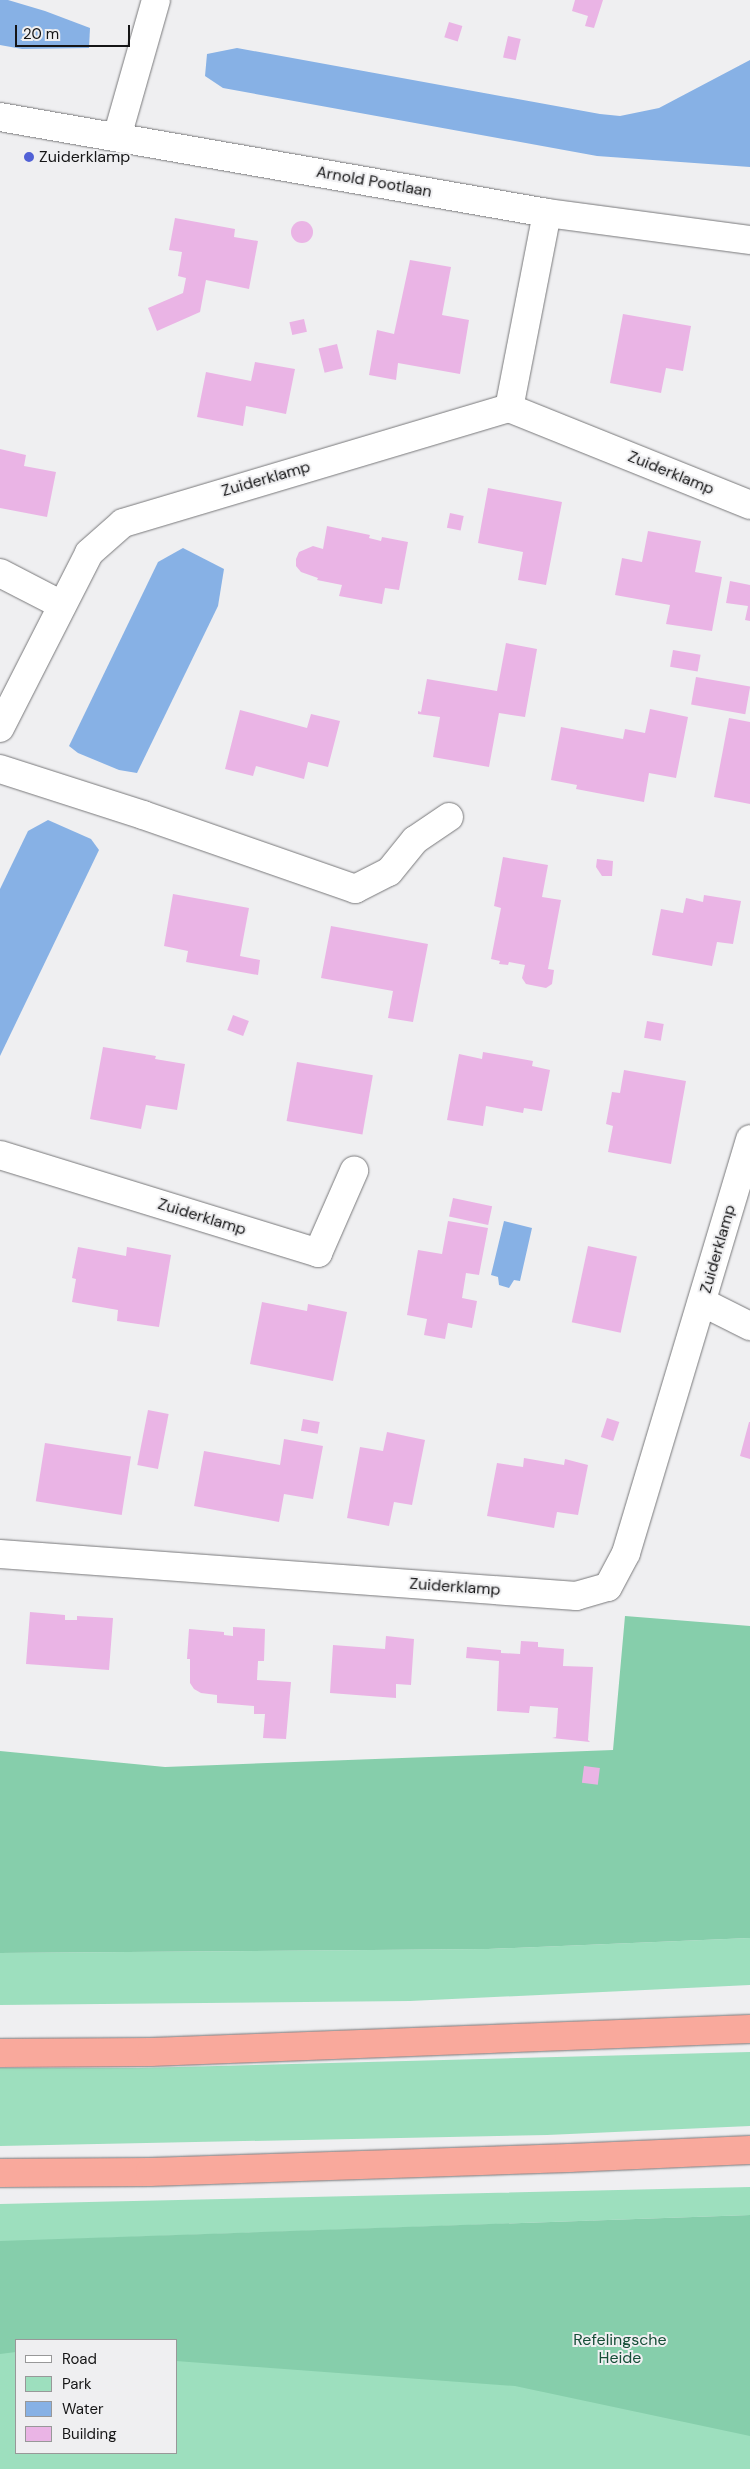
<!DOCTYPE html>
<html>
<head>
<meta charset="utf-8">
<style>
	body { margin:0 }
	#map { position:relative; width:750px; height:2469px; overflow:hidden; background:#efeff1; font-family:"DM Sans",sans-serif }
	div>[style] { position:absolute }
	.green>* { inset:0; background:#9ddfbe }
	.forest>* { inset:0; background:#86ceab }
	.water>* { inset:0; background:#87b1e5 }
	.building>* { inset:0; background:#eab4e5; transform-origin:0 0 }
	.round { border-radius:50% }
	.roads { filter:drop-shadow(0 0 1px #78787a) drop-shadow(0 0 1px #78787a) }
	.minor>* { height:28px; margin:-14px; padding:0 14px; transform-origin:14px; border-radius:14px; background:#fff }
	.highway>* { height:28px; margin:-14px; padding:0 14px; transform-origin:14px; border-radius:14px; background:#f9a99c }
	.dots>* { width:14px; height:14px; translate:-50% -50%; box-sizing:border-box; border:2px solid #efeff1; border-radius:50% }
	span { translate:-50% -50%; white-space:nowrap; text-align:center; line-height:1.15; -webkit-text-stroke:4px #efeff1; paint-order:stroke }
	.poi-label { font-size:16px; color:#151516 }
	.left { translate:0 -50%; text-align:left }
	.street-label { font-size:16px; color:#151516 }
	.park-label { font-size:16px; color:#154e37 }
	.legend { position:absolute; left:15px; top:2339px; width:162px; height:115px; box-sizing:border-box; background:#efeff1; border:1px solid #989899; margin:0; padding:6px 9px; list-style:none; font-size:15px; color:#151516 }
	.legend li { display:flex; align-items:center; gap:10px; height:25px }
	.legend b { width:25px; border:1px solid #989899 }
	.scale { position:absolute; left:15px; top:25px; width:115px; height:22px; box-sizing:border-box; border:2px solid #151516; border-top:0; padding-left:6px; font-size:15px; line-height:18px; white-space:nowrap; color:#151516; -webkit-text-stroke:4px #efeff1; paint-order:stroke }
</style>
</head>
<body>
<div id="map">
	<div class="green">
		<div style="clip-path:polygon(750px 1938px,750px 1985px,410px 2001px,0 2005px,0 1953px,488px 1949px)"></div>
		<div style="clip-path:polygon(750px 2052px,750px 2126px,547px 2135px,0 2146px,0 2068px,139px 2068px)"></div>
		<div style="clip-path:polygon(evenodd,750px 2187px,750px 2215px,76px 2239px,750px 2226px,750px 2469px,0 2469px,0 2204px,750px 2187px,16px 2340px,176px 2340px,176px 2453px,16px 2453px,16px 2340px)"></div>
	</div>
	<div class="forest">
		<div style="clip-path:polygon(625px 1616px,750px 1626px,750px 1938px,488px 1949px,0 1953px,0 1751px,165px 1767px,613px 1750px)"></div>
		<div style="clip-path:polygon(750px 2215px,750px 2436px,515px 2386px,176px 2361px,176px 2340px,16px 2340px,16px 2352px,0 2354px,0 2241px)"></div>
	</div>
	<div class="water">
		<div style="clip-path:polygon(0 0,8px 0,45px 11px,90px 28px,89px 48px,22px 49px,0 45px)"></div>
		<div style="clip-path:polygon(237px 48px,600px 114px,620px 116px,659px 108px,750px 60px,750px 167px,597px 156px,223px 88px,205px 76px,207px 54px)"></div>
		<div style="clip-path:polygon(183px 548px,224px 569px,218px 606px,137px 773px,119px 770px,78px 753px,69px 746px,158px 562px)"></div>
		<div style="clip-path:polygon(48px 820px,91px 839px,99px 850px,0 1056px,0 889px,28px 831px)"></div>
		<div style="clip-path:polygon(504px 1221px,532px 1228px,520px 1281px,514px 1280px,509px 1288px,499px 1285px,498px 1277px,491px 1275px)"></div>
	</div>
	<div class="building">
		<div style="clip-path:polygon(575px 0,603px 0,594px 28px,585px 26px,588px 16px,572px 11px)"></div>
		<div style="left:449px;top:22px;width:14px;height:16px;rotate:17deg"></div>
		<div style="left:508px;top:36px;width:13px;height:22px;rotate:13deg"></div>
		<div style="clip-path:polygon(175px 218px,235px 229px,234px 237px,258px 241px,249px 289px,206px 280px,200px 312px,157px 331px,148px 308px,183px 293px,186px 278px,178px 276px,182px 252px,169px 250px)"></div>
		<div class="round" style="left:291px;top:221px;width:22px;height:22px"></div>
		<div style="clip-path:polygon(410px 260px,451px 267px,442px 315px,469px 320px,460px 374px,398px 363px,396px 380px,369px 375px,377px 330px,394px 334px)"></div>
		<div style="clip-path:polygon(623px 314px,691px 326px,683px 371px,666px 368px,661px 393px,610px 383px)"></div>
		<div style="left:304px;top:319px;width:13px;height:15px;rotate:77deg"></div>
		<div style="left:337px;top:344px;width:25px;height:19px;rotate:76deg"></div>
		<div style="clip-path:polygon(255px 362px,295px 369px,286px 414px,246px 406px,243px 426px,197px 417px,206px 372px,251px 381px)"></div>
		<div style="clip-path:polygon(0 449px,26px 455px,24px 466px,56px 472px,47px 517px,0 508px)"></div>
		<div style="clip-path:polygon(488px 488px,562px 502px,546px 585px,518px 580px,523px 552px,478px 543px)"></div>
		<div style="left:450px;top:513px;width:14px;height:15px;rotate:12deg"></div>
		<div style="clip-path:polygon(327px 526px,370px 535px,369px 538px,381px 541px,382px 537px,408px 542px,399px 590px,385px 588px,382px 604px,339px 596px,342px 585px,317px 580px,318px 578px,301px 572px,296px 566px,296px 559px,299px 552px,313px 546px,323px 549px)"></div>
		<div style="clip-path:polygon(648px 531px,701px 541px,695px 572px,722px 577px,712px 631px,666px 624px,670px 605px,615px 595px,622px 558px,642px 562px)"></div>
		<div style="clip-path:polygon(730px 581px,750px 585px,750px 621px,745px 620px,748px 606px,726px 603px)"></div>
		<div style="clip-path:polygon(506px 643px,537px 649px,525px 717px,499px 713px,489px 767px,433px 757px,440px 717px,418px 714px,418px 711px,421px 712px,427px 679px,497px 691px)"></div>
		<div style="left:673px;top:650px;width:28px;height:17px;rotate:10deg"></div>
		<div style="left:696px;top:677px;width:55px;height:28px;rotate:10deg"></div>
		<div style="clip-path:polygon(650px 709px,688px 717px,676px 778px,649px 773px,644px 802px,576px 789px,577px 785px,551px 780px,561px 727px,623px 739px,625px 729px,645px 733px)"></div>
		<div style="clip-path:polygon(240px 710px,307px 728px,311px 714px,340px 721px,328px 767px,308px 762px,304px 779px,256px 766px,253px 776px,225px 769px)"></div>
		<div style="clip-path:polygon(729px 718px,750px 722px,750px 804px,714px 797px)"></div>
		<div style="clip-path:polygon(503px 857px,548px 865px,542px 897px,561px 900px,548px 969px,554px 970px,552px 984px,546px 988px,526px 984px,522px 978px,525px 965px,509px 962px,508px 965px,499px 964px,500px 961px,491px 959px,501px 908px,494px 906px)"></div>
		<div style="clip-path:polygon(597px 859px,613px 861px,612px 876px,602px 876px,596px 867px)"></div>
		<div style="clip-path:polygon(173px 894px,249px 908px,240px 956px,260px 960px,258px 975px,186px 962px,188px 951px,164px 946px)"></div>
		<div style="clip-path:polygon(704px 895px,741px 901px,733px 944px,717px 942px,712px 966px,652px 955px,661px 909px,683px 913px,686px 898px,703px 902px)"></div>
		<div style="clip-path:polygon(331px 926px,428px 944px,413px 1022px,388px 1018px,393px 991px,321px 978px)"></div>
		<div style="left:233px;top:1015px;width:17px;height:16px;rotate:21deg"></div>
		<div style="left:647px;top:1021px;width:17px;height:17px;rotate:10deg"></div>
		<div style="clip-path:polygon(103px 1047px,156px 1056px,155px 1059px,185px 1064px,177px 1110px,146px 1105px,141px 1129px,90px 1119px)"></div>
		<div style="clip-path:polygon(483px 1052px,533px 1061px,532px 1066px,550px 1070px,542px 1111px,524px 1108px,523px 1113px,486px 1106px,483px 1126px,447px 1120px,459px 1054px,482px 1059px)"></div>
		<div style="left:297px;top:1062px;width:77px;height:60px;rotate:10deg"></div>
		<div style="clip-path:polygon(624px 1070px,686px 1081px,671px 1164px,608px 1152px,613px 1126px,606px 1124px,612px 1092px,620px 1093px)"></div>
		<div style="left:453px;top:1198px;width:40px;height:19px;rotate:12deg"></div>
		<div style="clip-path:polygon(448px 1221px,488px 1228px,479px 1275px,466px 1273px,462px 1298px,477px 1301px,472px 1328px,448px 1323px,445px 1339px,424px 1335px,427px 1319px,407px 1315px,418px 1250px,442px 1254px)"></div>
		<div style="left:588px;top:1246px;width:50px;height:78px;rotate:12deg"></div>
		<div style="clip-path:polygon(78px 1247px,126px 1256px,127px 1247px,171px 1255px,159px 1327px,117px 1321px,118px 1310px,72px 1302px,76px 1279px,72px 1278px)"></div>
		<div style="clip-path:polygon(262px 1302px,307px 1311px,308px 1304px,347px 1312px,333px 1381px,250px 1364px)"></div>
		<div style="left:148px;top:1410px;width:21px;height:56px;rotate:11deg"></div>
		<div style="left:607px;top:1418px;width:13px;height:20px;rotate:18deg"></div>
		<div style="left:303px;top:1419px;width:17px;height:12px;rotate:10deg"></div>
		<div style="clip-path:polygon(749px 1422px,750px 1422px,750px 1459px,740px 1456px)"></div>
		<div style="clip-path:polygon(387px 1432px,425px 1440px,412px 1505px,394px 1502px,389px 1526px,347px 1518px,360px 1447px,383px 1451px)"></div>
		<div style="clip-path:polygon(284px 1439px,323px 1446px,313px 1499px,284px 1494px,279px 1522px,194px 1506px,204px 1451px,280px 1465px)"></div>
		<div style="left:45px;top:1443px;width:87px;height:59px;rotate:9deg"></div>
		<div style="clip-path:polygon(524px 1458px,564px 1465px,565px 1459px,588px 1465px,578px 1515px,557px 1512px,554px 1528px,487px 1516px,497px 1463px,523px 1467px)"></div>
		<div style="clip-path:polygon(30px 1612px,65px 1615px,65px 1620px,77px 1620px,77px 1616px,113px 1618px,109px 1670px,26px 1664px)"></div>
		<div style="clip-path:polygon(233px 1627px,265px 1629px,264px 1661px,258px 1661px,257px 1680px,291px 1682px,286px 1739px,263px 1738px,265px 1714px,254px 1714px,254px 1706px,217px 1703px,217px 1695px,201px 1693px,194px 1689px,190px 1683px,190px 1659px,187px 1659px,189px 1629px,224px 1632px,224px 1635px,233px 1636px)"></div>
		<div style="clip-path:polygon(386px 1636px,414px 1639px,411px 1685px,396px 1684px,396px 1698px,330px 1693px,333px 1645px,385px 1649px)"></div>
		<div style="clip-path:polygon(521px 1641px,538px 1642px,538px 1647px,564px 1649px,563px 1666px,593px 1667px,588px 1740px,590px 1742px,552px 1738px,556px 1737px,558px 1708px,530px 1706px,529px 1713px,497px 1711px,499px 1661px,466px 1658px,467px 1647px,501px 1650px,501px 1653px,520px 1654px)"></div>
		<div style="left:584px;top:1766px;width:16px;height:17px;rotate:7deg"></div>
	</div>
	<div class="roads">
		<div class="minor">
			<div style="left:0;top:117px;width:555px;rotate:9.95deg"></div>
			<div style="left:547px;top:213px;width:205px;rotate:7.6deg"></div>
			<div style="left:117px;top:137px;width:142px;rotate:-74.1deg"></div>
			<div style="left:547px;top:213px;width:199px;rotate:101deg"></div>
			<div style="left:509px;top:408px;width:260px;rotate:21.9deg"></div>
			<div style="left:0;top:573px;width:70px;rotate:27.3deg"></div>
			<div style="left:0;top:728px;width:196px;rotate:-63deg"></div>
			<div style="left:89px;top:553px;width:45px;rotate:-41.4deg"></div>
			<div style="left:123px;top:523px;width:403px;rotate:-16.6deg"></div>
			<div style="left:0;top:769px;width:150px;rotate:17.8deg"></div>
			<div style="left:143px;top:815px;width:225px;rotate:19.2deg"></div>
			<div style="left:355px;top:889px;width:38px;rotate:-27deg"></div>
			<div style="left:389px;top:872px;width:41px;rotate:-50.9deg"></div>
			<div style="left:415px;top:840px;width:41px;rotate:-34.1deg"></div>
			<div style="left:0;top:1155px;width:333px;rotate:17.1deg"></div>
			<div style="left:318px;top:1253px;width:90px;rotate:-66.3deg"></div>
			<div style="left:702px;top:1302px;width:54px;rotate:26.6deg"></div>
			<div style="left:0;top:1554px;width:578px;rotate:4.17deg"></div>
			<div style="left:576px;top:1596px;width:33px;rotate:-16deg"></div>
			<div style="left:608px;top:1587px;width:38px;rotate:-62deg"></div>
			<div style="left:626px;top:1553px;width:432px;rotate:-73.3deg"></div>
		</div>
		<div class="highway">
			<div style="left:0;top:2053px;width:151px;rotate:-0.4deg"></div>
			<div style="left:151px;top:2052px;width:599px;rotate:-2.2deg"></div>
			<div style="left:0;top:2173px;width:150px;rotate:-0.4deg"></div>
			<div style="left:150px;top:2172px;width:419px;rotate:-1.9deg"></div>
			<div style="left:569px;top:2158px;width:181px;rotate:-2.5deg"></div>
		</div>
	</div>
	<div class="dots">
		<div style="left:29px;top:157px;background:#5161d6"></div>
	</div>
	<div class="poi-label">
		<span class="left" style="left:39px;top:157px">Zuiderklamp</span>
	</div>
	<div class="street-label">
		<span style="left:374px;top:182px;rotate:10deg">Arnold Pootlaan</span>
		<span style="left:671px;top:473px;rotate:22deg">Zuiderklamp</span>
		<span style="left:266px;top:479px;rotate:-16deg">Zuiderklamp</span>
		<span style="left:202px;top:1217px;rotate:17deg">Zuiderklamp</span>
		<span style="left:718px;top:1249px;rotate:-74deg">Zuiderklamp</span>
		<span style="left:455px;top:1587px;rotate:4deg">Zuiderklamp</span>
	</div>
	<div class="park-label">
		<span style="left:620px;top:2349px">Refelingsche<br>Heide</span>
	</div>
	<ul class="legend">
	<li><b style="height:6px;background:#fff"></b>Road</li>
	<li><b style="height:14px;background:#9ddfbe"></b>Park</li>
	<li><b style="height:14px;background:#87b1e5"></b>Water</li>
	<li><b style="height:14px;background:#eab4e5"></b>Building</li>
	</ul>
	<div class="scale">20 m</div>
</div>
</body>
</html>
